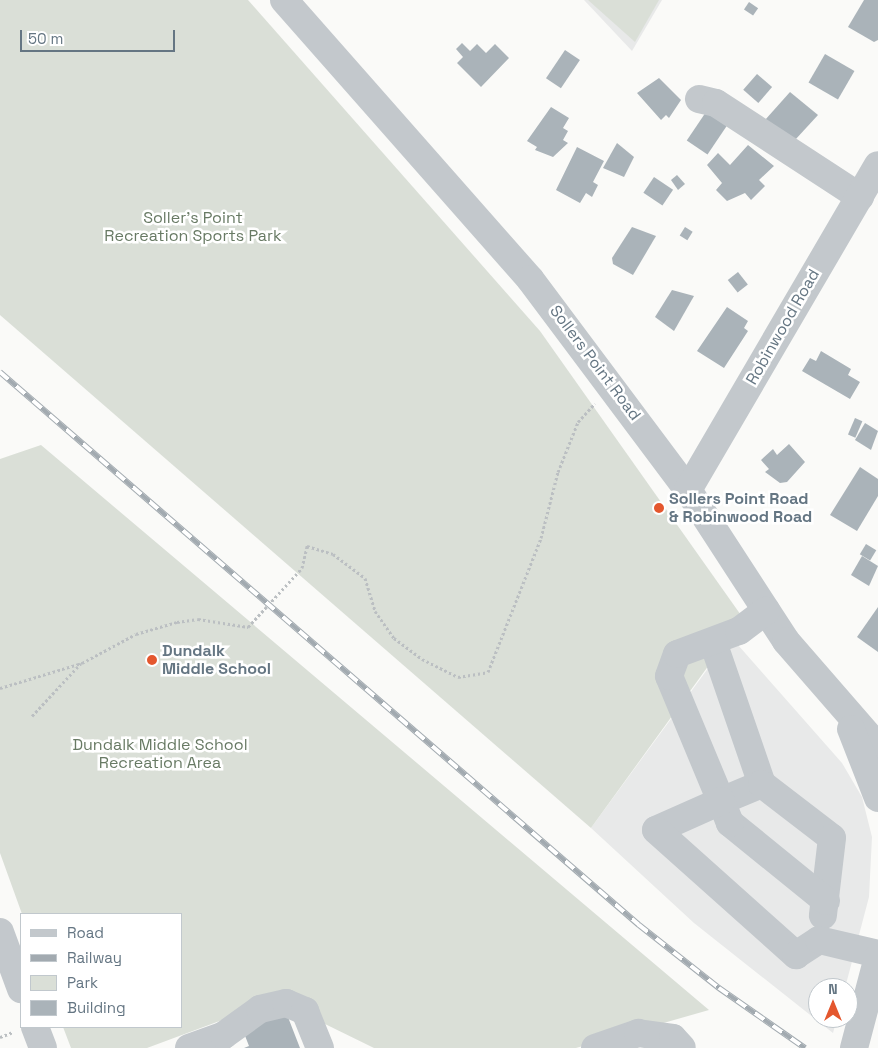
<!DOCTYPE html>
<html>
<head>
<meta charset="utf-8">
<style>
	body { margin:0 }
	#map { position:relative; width:878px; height:1048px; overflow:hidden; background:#fafaf8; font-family:"Space Grotesk",sans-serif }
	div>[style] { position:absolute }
	.built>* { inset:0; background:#e8e9e9 }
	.green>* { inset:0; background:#dadfd7 }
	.building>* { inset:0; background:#aab3b9; transform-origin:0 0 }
	.path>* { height:3px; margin-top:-1.5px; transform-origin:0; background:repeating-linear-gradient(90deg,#bbbfc2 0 2.5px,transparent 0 5px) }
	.minor>* { height:28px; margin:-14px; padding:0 14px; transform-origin:14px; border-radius:14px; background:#c3c8cc }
	.rail>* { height:5.5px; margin-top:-2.75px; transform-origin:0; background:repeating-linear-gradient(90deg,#fff 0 11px,#a2aab0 0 22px); box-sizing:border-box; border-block:1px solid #a2aab0 }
	.dots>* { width:14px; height:14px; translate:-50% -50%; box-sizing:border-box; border:2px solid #fff; border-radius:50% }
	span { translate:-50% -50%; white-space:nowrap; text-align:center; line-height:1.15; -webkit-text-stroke:5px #fff; paint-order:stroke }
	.park-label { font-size:16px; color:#687a64 }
	.street-label { font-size:16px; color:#657683 }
	.poi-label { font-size:16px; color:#657683; font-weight:700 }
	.left { translate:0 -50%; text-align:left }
	.legend { position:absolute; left:20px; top:913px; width:162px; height:115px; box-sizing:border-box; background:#fff; border:1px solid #c1c8cd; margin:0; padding:6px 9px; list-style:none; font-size:15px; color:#657683 }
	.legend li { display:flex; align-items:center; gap:10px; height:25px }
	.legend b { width:25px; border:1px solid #c1c8cd }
	.north { position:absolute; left:808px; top:978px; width:50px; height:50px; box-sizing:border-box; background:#fff; border:1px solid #c1c8cd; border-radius:50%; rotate:0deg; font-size:14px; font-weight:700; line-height:20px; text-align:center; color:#657683 }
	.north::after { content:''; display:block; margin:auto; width:18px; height:22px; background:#e4572e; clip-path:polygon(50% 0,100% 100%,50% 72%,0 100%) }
	.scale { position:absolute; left:20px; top:30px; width:155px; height:22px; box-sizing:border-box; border:2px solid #657683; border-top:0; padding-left:6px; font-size:15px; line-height:18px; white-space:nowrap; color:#657683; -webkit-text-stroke:4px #fff; paint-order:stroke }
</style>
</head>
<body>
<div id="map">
	<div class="built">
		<div style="clip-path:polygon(584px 0,662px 0,632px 51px)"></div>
		<div style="clip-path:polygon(731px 637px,842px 763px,862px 797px,872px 837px,869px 897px,845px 988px,818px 988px,818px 1018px,837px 1018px,833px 1033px,694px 923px,591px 828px)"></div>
	</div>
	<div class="green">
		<div style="clip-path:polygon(0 0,248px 0,540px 331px,743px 618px,591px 828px,0 315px)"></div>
		<div style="clip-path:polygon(588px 0,659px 0,635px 42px)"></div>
		<div style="clip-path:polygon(41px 445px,709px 1010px,576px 1048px,374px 1048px,276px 1000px,147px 1048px,71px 1048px,63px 1027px,181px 1027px,181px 914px,22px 914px,0 853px,0 459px)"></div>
	</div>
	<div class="building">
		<div style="clip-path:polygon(864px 0,878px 0,878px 40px,874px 42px,848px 27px)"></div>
		<div style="left:749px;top:2px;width:11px;height:9px;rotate:34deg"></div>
		<div style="clip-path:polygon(462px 43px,470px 51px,477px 44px,486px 53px,495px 44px,509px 58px,481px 87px,457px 63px,463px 57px,456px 49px)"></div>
		<div style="left:565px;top:50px;width:18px;height:34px;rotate:34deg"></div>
		<div style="left:825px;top:54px;width:34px;height:33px;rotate:30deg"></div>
		<div style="left:757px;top:74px;width:20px;height:21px;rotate:41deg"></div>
		<div style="clip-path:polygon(659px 78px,681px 100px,669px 118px,666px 115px,661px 120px,637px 93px)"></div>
		<div style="clip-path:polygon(790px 92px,818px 115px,795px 140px,765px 120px)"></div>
		<div style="clip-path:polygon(551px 107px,569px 118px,563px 128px,568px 131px,563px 140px,568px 143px,553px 157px,535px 150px,537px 147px,527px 141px)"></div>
		<div style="left:708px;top:109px;width:25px;height:38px;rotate:34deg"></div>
		<div style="clip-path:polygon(617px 143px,634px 157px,624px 177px,603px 168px)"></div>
		<div style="clip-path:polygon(748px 145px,774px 166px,759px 180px,765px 186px,751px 200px,745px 193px,727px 201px,716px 190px,722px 183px,707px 165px,718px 153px,730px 165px)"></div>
		<div style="clip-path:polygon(577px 147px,604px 161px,593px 182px,598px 185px,592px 197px,586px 193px,580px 203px,556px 190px)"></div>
		<div style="clip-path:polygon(677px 175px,685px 184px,678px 190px,671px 180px)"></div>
		<div style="left:654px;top:177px;width:23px;height:19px;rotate:34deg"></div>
		<div style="clip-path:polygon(632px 227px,656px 236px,633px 275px,613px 264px,612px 258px)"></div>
		<div style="left:685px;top:227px;width:9px;height:10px;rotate:32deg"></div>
		<div style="left:738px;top:272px;width:16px;height:13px;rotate:52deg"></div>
		<div style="clip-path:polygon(672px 290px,694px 296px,674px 331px,655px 317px)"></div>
		<div style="clip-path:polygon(727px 307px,748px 321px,744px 328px,748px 331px,724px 368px,697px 351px)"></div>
		<div style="clip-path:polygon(821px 351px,851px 369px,848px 375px,860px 382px,850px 399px,802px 371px,810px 358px,816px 361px)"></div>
		<div style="left:855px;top:418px;width:8px;height:18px;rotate:23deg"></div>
		<div style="clip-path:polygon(865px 423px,878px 431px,871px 450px,855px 440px)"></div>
		<div style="clip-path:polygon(789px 444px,805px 462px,787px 482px,780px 483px,765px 472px,769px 469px,761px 460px,773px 449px,777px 455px)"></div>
		<div style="clip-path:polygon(860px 467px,878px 479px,878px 496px,857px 531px,830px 515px)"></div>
		<div style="left:866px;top:544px;width:12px;height:12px;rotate:31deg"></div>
		<div style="clip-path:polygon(862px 556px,878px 566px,869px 586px,851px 575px)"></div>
		<div style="clip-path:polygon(878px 607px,878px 652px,857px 637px)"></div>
		<div style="clip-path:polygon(286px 1012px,300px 1048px,244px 1048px,249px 1046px,242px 1028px)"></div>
	</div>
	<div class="path">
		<div style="left:0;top:688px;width:86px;rotate:-17deg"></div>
		<div style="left:82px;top:663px;width:61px;rotate:-28.2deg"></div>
		<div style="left:136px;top:634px;width:43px;rotate:-16.3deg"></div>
		<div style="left:177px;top:622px;width:21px;rotate:-8deg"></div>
		<div style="left:198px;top:619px;width:51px;rotate:9.1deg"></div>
		<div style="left:248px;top:627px;width:80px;rotate:-47.5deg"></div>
		<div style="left:302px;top:568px;width:23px;rotate:-77deg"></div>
		<div style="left:307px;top:546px;width:27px;rotate:17deg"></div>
		<div style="left:333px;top:554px;width:40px;rotate:37deg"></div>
		<div style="left:365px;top:578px;width:34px;rotate:73deg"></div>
		<div style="left:375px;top:611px;width:33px;rotate:55deg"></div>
		<div style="left:394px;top:638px;width:35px;rotate:37deg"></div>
		<div style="left:422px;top:659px;width:40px;rotate:26.6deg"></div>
		<div style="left:458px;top:677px;width:30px;rotate:-9deg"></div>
		<div style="left:488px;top:672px;width:144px;rotate:-68.4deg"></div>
		<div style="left:541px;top:538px;width:68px;rotate:-75.6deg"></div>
		<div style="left:558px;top:472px;width:54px;rotate:-68.2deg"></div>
		<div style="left:578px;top:422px;width:25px;rotate:-48deg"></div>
		<div style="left:32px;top:716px;width:72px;rotate:-47.2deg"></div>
		<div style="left:0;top:1037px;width:14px;rotate:-21deg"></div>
	</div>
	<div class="minor">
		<div style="left:284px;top:0;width:372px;rotate:48.6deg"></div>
		<div style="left:530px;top:279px;width:264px;rotate:53.2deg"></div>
		<div style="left:688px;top:490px;width:180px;rotate:57deg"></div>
		<div style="left:786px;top:641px;width:140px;rotate:49deg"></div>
		<div style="left:699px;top:99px;width:17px;rotate:13deg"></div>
		<div style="left:716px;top:103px;width:172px;rotate:33.1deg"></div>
		<div style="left:688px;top:490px;width:376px;rotate:-59.7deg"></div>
		<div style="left:713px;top:642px;width:150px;rotate:71deg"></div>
		<div style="left:762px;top:784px;width:44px;rotate:157.5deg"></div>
		<div style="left:721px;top:801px;width:135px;rotate:-112.6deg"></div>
		<div style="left:669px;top:676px;width:23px;rotate:-70deg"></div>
		<div style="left:677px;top:654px;width:66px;rotate:-20.4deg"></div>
		<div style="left:739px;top:631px;width:34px;rotate:-37deg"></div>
		<div style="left:851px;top:729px;width:74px;rotate:68.6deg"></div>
		<div style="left:762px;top:784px;width:88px;rotate:37.6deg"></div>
		<div style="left:832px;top:838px;width:78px;rotate:96.7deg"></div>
		<div style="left:826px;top:901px;width:124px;rotate:-140.9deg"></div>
		<div style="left:730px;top:823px;width:24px;rotate:-112deg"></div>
		<div style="left:721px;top:801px;width:71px;rotate:156deg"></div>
		<div style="left:656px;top:830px;width:188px;rotate:41.8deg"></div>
		<div style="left:796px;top:955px;width:27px;rotate:-33deg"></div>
		<div style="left:819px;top:940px;width:61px;rotate:13.3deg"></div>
		<div style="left:0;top:932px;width:61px;rotate:69.8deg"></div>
		<div style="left:35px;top:1027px;width:22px;rotate:69deg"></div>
		<div style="left:189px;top:1048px;width:37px;rotate:-20deg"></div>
		<div style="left:224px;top:1035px;width:44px;rotate:-35.8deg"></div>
		<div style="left:260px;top:1009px;width:27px;rotate:-13deg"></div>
		<div style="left:286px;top:1003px;width:21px;rotate:23deg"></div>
		<div style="left:305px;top:1011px;width:40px;rotate:68deg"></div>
		<div style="left:595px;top:1048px;width:46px;rotate:-19.2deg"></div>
		<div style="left:638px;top:1033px;width:35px;rotate:8deg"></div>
		<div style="left:673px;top:1038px;width:13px;rotate:48deg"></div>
		<div style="left:854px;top:1048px;width:94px;rotate:-75.2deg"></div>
	</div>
	<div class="rail">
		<div style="left:0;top:372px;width:845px;rotate:40.87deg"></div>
		<div style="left:639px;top:925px;width:102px;rotate:38.2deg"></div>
		<div style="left:719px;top:988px;width:105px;rotate:34.9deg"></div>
	</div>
	<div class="dots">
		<div style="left:659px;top:508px;background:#e4572e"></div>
		<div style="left:152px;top:660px;background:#e4572e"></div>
	</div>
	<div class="park-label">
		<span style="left:193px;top:227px">Soller's Point<br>Recreation Sports Park</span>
		<span style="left:160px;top:754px">Dundalk Middle School<br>Recreation Area</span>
	</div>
	<div class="street-label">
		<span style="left:783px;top:327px;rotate:-60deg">Robinwood Road</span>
		<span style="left:595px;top:363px;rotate:53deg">Sollers Point Road</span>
	</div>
	<div class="poi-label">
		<span class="left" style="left:669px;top:508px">Sollers Point Road<br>&amp; Robinwood Road</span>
		<span class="left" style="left:162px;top:660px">Dundalk<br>Middle School</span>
	</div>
	<ul class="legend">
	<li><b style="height:6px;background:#c3c8cc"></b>Road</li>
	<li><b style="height:6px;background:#a2aab0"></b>Railway</li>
	<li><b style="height:14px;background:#dadfd7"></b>Park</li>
	<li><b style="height:14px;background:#aab3b9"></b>Building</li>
	</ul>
	<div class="north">N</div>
	<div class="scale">50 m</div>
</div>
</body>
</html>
